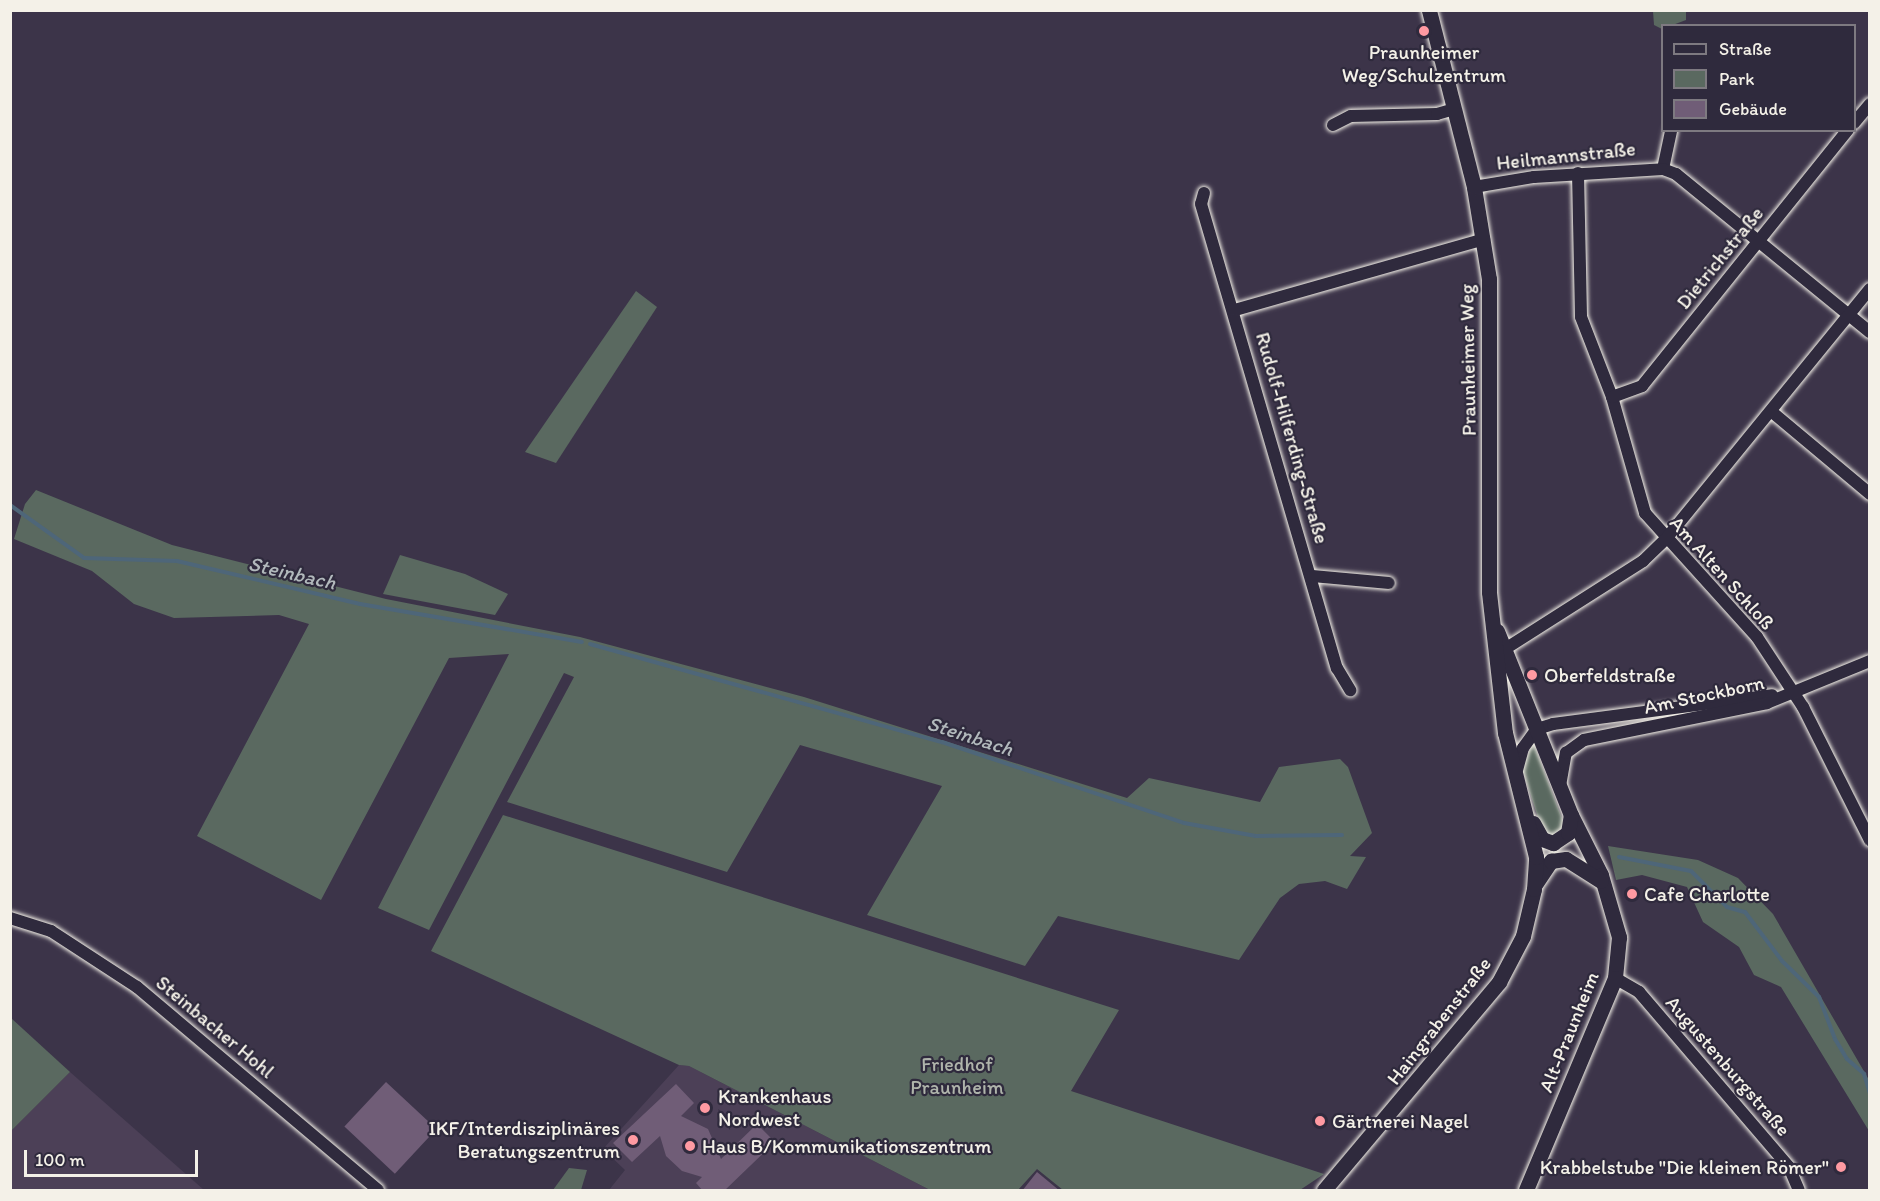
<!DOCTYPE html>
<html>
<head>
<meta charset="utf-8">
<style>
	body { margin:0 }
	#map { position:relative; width:1880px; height:1201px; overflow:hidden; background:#3c3449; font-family:Itim,sans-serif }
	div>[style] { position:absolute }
	.built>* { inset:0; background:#4c4057 }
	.green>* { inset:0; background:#5a6960 }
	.stream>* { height:4px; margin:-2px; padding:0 2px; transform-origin:2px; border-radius:2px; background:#4e6679 }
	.building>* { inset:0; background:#705d77; transform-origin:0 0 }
	.roads { filter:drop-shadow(0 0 2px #f4f1e8) drop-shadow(0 0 2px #f4f1e8) }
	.minor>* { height:12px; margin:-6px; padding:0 6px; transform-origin:6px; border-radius:6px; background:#2f2a3d }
	.major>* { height:15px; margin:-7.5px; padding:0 7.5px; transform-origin:7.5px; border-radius:7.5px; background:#2f2a3d }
	.dots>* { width:16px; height:16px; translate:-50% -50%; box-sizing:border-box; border:3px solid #2f2a3d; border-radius:50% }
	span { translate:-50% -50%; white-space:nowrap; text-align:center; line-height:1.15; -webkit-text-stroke:4.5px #2f2a3d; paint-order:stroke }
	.poi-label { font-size:20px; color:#f4f1e8 }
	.left { translate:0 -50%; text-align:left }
	.right { translate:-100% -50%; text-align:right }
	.street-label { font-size:20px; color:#f4f1e8 }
	.park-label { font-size:20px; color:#afb4ab }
	.water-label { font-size:21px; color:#b2b9bc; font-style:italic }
	.frame { position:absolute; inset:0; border:12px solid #f4f1e8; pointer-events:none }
	.legend { position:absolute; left:1661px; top:24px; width:195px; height:108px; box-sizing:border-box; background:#2f2a3d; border:2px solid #7e7a81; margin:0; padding:8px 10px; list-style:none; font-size:18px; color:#f4f1e8 }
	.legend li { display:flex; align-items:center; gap:12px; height:30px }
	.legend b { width:30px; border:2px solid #7e7a81 }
	.scale { position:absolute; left:24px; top:1150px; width:174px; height:27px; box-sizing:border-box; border:3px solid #f4f1e8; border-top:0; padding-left:8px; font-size:18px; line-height:21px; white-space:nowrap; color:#f4f1e8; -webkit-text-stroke:4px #2f2a3d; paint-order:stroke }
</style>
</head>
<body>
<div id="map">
	<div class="built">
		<div style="clip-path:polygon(679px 1065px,689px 1066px,930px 1190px,609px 1190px,625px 1170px,603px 1149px)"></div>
		<div style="clip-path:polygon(70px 1072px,204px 1190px,11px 1190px,11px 1131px)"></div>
	</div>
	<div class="green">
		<div style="clip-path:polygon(1653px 11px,1686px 11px,1686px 20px,1662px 29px,1654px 25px)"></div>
		<div style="clip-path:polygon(636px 291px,657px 307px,556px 463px,525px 452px)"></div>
		<div style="clip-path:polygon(36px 490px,172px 545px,386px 599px,580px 637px,804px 697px,1127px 798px,1149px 778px,1260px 802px,1279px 767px,1340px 759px,1348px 767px,1372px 833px,1350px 856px,1366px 857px,1347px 889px,1325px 881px,1299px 884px,1280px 898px,1239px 960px,1058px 916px,1025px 966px,867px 915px,942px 786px,800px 745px,727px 872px,507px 802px,574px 677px,564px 673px,429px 930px,378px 908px,509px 654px,449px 658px,321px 900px,197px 836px,309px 624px,279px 615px,174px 618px,134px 604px,92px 571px,14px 539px,25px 504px)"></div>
		<div style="clip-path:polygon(400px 555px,465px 574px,508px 594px,495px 615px,383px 594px)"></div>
		<div style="clip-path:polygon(1533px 742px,1565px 826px,1550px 837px,1542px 830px,1522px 769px)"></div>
		<div style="clip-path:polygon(503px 815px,1119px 1010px,1071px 1091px,1324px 1174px,1300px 1190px,1063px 1190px,1037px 1169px,1018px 1190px,930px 1190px,689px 1066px,679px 1065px,431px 951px)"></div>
		<div style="clip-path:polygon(1608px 846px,1698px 860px,1738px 878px,1773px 914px,1869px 1080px,1869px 1131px,1781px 987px,1754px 975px,1739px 947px,1703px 922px,1687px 887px,1642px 875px,1616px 880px)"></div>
		<div style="clip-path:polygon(11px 1018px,70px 1072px,11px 1131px,10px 1131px)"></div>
		<div style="clip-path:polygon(569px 1168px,587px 1170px,581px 1190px,553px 1190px)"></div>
	</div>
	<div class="stream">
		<div style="left:10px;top:505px;width:91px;rotate:35.6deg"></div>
		<div style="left:84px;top:558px;width:93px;rotate:1.8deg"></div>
		<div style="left:177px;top:561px;width:188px;rotate:13.2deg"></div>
		<div style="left:360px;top:604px;width:225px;rotate:9.7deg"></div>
		<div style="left:590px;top:644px;width:365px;rotate:15.6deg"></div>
		<div style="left:942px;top:742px;width:255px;rotate:18.5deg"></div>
		<div style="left:1184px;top:823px;width:73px;rotate:10.2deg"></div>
		<div style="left:1256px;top:836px;width:86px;rotate:-0.7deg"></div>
		<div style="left:1619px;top:857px;width:73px;rotate:11deg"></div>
		<div style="left:1691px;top:871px;width:51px;rotate:45deg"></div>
		<div style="left:1727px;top:907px;width:19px;rotate:16deg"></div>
		<div style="left:1745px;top:912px;width:61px;rotate:52.9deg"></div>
		<div style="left:1782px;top:961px;width:52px;rotate:44.2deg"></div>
		<div style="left:1819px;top:997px;width:45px;rotate:69.1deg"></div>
		<div style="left:1835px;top:1039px;width:23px;rotate:59deg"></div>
		<div style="left:1847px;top:1059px;width:23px;rotate:41deg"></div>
		<div style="left:1864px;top:1074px;width:21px;rotate:73deg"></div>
	</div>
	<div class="building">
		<div style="left:386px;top:1082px;width:69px;height:61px;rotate:43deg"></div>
		<div style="clip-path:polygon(676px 1084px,694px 1103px,681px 1116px,708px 1129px,721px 1159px,757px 1124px,775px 1142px,724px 1191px,703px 1191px,696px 1183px,702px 1177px,682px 1171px,666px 1156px,660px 1136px,632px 1162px,613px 1143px)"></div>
		<div style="clip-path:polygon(1037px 1172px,1060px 1191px,1022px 1191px)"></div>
	</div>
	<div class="roads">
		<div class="minor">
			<div style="left:1854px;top:123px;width:25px;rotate:-50deg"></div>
			<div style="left:1333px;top:125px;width:20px;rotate:-27deg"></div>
			<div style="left:1351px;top:116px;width:86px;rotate:-1.3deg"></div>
			<div style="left:1437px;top:114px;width:18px;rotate:-16deg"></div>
			<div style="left:1663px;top:169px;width:40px;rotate:-78deg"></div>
			<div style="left:1578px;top:173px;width:144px;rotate:88.8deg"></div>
			<div style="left:1581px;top:317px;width:86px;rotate:68.8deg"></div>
			<div style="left:1612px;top:397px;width:121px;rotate:74.1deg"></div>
			<div style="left:1645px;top:513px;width:167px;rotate:47.9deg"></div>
			<div style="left:1757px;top:637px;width:84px;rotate:56.7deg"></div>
			<div style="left:1803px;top:707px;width:149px;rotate:63.3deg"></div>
			<div style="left:1474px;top:187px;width:61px;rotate:-9.5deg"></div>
			<div style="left:1534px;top:177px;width:129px;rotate:-3.5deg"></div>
			<div style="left:1663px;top:169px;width:14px;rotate:21deg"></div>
			<div style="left:1676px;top:174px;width:250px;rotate:39.2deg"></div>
			<div style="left:1204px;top:193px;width:11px;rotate:105deg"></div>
			<div style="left:1201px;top:204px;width:484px;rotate:73.7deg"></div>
			<div style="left:1337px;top:668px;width:26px;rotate:59deg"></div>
			<div style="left:1235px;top:310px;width:259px;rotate:-15.9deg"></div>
			<div style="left:1612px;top:397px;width:32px;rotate:-20deg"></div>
			<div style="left:1642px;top:386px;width:329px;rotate:-51.2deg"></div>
			<div style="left:1772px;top:412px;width:128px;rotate:39.9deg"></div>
			<div style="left:1313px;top:576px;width:76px;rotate:5.3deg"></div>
			<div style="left:1505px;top:649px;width:164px;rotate:-32.5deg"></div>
			<div style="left:1643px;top:561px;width:30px;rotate:-44deg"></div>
			<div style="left:1665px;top:540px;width:324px;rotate:-50.8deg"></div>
			<div style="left:1516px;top:774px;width:27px;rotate:-75deg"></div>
			<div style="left:1523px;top:748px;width:24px;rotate:-54deg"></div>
			<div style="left:1537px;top:729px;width:17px;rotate:-17deg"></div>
			<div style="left:1553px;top:724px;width:221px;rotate:-7.5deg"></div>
			<div style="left:1560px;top:786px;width:34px;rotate:-80deg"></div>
			<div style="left:1566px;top:753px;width:22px;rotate:-36deg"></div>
			<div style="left:1584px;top:740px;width:187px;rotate:-11.4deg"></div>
			<div style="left:1767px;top:703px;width:111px;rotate:-22.2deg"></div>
			<div style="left:10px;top:918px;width:43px;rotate:17.6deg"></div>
			<div style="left:51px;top:931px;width:103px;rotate:33.1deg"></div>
			<div style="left:137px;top:987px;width:315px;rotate:40.1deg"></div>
			<div style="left:1615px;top:978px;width:28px;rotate:30deg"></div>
			<div style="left:1639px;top:992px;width:230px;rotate:49.4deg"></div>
			<div style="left:1789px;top:1167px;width:25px;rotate:67deg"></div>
		</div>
		<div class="major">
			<div style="left:1497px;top:631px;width:198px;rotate:68.1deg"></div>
			<div style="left:1571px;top:815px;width:67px;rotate:63.4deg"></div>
			<div style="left:1601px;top:875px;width:65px;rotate:73.8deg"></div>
			<div style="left:1619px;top:937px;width:41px;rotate:95.6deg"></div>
			<div style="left:1615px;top:978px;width:230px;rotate:112.8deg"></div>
			<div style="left:1533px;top:823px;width:18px;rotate:61deg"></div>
			<div style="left:1542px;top:839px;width:12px;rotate:20deg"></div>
			<div style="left:1553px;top:843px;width:18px;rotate:-34deg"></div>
			<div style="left:1568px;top:833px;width:18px;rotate:-81deg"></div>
			<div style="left:1536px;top:883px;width:27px;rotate:-56deg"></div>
			<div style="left:1551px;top:861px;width:15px;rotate:-8deg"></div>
			<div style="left:1566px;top:859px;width:41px;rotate:32.2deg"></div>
			<div style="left:1324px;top:1190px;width:272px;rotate:-49.9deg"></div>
			<div style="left:1499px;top:982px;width:52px;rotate:-62.4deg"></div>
			<div style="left:1523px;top:936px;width:48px;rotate:-76.8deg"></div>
			<div style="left:1534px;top:889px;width:32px;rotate:-86deg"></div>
			<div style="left:1536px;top:857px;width:128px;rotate:-104deg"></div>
			<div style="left:1505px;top:733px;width:142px;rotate:-96.5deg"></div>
			<div style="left:1489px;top:592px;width:313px;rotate:-90deg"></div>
			<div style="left:1489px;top:279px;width:93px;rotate:-99.3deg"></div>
			<div style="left:1474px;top:187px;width:183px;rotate:-104.3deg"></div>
		</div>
	</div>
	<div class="dots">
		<div style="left:1424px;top:31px;background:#ff9aa2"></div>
		<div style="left:1532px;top:675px;background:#ff9aa2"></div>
		<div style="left:1632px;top:894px;background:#ff9aa2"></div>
		<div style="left:705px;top:1108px;background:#ff9aa2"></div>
		<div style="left:1320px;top:1121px;background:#ff9aa2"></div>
		<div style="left:633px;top:1140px;background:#ff9aa2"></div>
		<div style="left:690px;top:1146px;background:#ff9aa2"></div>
		<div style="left:1841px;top:1167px;background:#ff9aa2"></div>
	</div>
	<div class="poi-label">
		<span style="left:1424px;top:64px">Praunheimer<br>Weg/Schulzentrum</span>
		<span class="left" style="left:1544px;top:675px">Oberfeldstraße</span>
		<span class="left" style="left:1644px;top:894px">Cafe Charlotte</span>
		<span class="left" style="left:718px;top:1108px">Krankenhaus<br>Nordwest</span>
		<span class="left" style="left:1332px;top:1121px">Gärtnerei Nagel</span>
		<span class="right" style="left:620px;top:1140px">IKF/Interdisziplinäres<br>Beratungszentrum</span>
		<span class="left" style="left:702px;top:1146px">Haus B/Kommunikationszentrum</span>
		<span class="right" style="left:1829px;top:1167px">Krabbelstube "Die kleinen Römer"</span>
	</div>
	<div class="street-label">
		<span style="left:1566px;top:156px;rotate:-6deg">Heilmannstraße</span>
		<span style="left:1720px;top:258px;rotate:-51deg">Dietrichstraße</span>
		<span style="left:1468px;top:360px;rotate:-91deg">Praunheimer Weg</span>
		<span style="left:1292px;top:438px;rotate:74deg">Rudolf-Hilferding-Straße</span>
		<span style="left:1722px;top:573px;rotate:48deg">Am Alten Schloß</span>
		<span style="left:1704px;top:695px;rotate:-12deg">Am Stockborn</span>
		<span style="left:1439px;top:1021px;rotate:-52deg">Haingrabenstraße</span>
		<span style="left:215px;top:1027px;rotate:40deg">Steinbacher Hohl</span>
		<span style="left:1569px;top:1032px;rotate:-68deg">Alt-Praunheim</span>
		<span style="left:1728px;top:1066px;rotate:49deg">Augustenburgstraße</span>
	</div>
	<div class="park-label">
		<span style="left:957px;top:1076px">Friedhof<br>Praunheim</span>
	</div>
	<div class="water-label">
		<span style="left:292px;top:573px;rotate:13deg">Steinbach</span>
		<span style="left:970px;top:736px;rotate:18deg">Steinbach</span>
	</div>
	<div class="frame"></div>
	<ul class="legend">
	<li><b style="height:8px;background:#2f2a3d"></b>Straße</li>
	<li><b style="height:16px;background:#5a6960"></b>Park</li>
	<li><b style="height:16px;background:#705d77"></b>Gebäude</li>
	</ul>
	<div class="scale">100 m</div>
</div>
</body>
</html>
